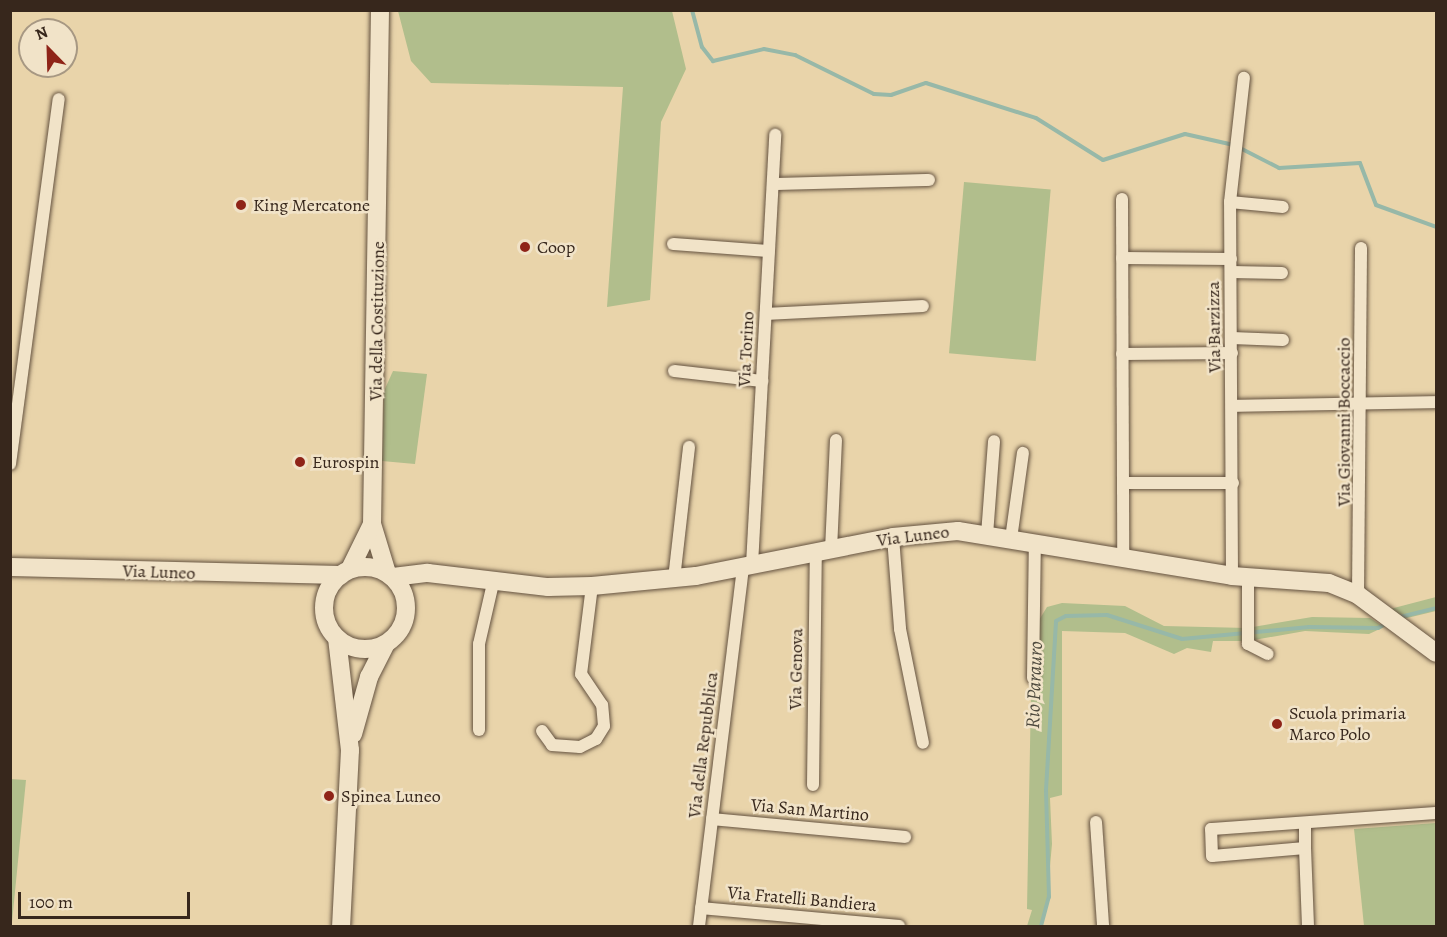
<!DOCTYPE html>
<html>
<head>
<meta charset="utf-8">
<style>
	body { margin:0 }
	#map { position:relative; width:1447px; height:937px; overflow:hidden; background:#e9d4aa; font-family:Alegreya,serif }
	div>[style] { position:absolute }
	.green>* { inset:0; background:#b1be8c; transform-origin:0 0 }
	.stream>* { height:4px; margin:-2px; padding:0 2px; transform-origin:2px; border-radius:2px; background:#97b8a8 }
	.roads { filter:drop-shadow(0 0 2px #645240) drop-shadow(0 0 2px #645240) }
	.street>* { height:12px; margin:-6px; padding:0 6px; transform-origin:6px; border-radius:6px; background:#f1e3c8 }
	.secondary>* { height:18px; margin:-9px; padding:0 9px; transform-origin:9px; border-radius:9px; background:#f1e3c8 }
	.secondary>.ring { margin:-9px; padding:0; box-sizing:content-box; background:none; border:18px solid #f1e3c8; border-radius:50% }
	.dots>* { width:16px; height:16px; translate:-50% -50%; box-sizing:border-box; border:3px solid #f1e3c8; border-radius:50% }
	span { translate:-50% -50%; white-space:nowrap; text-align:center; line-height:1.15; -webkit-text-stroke:5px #f1e3c8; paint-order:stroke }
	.poi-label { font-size:18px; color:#37271c }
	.left { translate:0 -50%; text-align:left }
	.street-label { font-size:18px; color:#37271c }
	.water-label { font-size:20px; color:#4f4b3f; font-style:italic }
	.frame { position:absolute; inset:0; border:12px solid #37271c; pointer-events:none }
	.north { position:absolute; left:18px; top:18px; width:60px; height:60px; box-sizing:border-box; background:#f1e3c8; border:2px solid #a79883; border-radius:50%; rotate:337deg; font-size:16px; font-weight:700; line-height:24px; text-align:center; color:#37271c }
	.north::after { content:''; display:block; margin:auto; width:21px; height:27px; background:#8f2418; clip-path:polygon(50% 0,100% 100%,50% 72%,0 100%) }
	.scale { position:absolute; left:18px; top:892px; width:172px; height:27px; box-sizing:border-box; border:3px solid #37271c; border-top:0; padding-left:8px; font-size:18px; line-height:21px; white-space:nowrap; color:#37271c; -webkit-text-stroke:4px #f1e3c8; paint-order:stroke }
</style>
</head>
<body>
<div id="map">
	<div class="green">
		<div style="clip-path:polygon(398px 11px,672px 11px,686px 69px,661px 122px,650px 300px,607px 307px,623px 87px,431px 83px,411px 61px)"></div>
		<div style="left:964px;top:182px;width:87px;height:172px;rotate:5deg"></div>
		<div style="clip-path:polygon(393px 371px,427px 374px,415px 464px,382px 461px,384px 391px)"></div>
		<div style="clip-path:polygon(1436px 597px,1436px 611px,1403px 619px,1390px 609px)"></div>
		<div style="clip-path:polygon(1062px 603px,1125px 606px,1164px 626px,1247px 628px,1312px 617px,1370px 618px,1384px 627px,1369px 634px,1305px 631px,1248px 641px,1213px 641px,1211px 652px,1187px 648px,1174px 654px,1125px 633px,1062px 631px,1062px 795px,1050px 798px,1052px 844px,1046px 910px,1042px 926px,1027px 926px,1032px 910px,1027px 909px,1031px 692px,1035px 690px,1039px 620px,1047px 607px)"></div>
		<div style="clip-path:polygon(10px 779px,26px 780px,12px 922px,10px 922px)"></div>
		<div style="clip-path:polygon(1436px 823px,1436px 926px,1364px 926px,1354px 829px)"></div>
	</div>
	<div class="stream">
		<div style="left:692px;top:10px;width:38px;rotate:75deg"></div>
		<div style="left:702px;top:47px;width:18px;rotate:52deg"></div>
		<div style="left:713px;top:61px;width:52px;rotate:-13.2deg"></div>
		<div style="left:764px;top:49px;width:32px;rotate:11deg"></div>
		<div style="left:795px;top:55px;width:88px;rotate:26.3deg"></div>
		<div style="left:874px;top:94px;width:17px;rotate:3deg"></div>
		<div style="left:891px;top:95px;width:37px;rotate:-19deg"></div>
		<div style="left:926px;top:83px;width:115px;rotate:17.7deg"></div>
		<div style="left:1036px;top:118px;width:79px;rotate:32.1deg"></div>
		<div style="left:1103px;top:160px;width:86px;rotate:-17.6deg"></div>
		<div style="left:1185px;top:134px;width:50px;rotate:12.7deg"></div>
		<div style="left:1240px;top:148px;width:44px;rotate:27.1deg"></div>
		<div style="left:1279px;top:168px;width:81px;rotate:-3.5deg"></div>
		<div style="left:1360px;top:163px;width:45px;rotate:69.1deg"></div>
		<div style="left:1376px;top:205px;width:64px;rotate:20.1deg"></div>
		<div style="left:1396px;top:618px;width:41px;rotate:-14deg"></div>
		<div style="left:1041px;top:926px;width:30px;rotate:-75deg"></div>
		<div style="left:1049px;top:897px;width:107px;rotate:-91.6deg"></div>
		<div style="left:1046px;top:790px;width:169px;rotate:-86.6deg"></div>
		<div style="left:1056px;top:621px;width:11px;rotate:-27deg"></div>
		<div style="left:1066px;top:616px;width:41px;rotate:-1.4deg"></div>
		<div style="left:1107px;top:615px;width:79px;rotate:17.7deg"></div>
		<div style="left:1182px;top:639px;width:128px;rotate:-5.4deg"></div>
		<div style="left:1309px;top:627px;width:69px;rotate:0.8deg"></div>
		<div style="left:1378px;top:628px;width:10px;rotate:-29deg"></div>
	</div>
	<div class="roads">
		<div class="street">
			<div style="left:773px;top:184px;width:156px;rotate:-1.5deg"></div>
			<div style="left:1122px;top:199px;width:359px;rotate:89.8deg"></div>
			<div style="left:1230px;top:202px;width:53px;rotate:5.4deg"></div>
			<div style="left:673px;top:244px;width:96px;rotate:4.2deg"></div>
			<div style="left:1122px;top:258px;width:109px;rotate:0.5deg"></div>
			<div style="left:1231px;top:272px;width:51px;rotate:1.1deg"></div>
			<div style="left:766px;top:314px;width:157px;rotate:-2.9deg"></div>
			<div style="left:1232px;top:338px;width:51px;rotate:2.2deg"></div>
			<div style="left:1122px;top:354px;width:110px;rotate:-0.5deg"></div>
			<div style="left:674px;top:371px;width:89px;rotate:6.5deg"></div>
			<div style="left:1232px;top:406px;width:204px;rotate:-1.1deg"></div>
			<div style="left:10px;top:464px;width:368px;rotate:-82.4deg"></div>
			<div style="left:1124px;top:483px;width:109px"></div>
			<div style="left:987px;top:535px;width:94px;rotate:-85.7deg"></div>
			<div style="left:893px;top:537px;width:92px;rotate:85.6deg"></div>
			<div style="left:900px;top:629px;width:116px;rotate:78.6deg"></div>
			<div style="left:1011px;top:539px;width:87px;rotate:-82.1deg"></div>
			<div style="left:831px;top:550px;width:110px;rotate:-87.4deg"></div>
			<div style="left:752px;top:565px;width:431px;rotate:-86.9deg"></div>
			<div style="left:1232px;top:576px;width:374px;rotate:-90.3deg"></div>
			<div style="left:1230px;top:202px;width:125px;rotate:-83.6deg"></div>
			<div style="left:1248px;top:577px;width:67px;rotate:90deg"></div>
			<div style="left:1248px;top:644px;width:22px;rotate:27deg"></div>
			<div style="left:674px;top:579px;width:133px;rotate:-83.5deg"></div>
			<div style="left:1358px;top:595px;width:347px;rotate:-89.5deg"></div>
			<div style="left:1033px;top:678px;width:135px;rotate:-89.2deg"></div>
			<div style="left:479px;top:730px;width:86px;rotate:-90deg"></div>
			<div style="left:479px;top:644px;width:67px;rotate:-77deg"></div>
			<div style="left:542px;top:731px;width:17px;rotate:54deg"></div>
			<div style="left:552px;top:745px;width:28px;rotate:4deg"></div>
			<div style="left:580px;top:747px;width:18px;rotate:-27deg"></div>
			<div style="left:596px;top:739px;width:15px;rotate:-58deg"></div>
			<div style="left:604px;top:726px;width:21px;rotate:-95deg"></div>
			<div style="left:602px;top:705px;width:37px;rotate:-124deg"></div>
			<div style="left:581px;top:674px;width:89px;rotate:-82.9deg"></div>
			<div style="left:813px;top:785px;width:233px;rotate:-89.3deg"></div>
			<div style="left:712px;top:819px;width:194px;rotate:5.3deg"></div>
			<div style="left:1096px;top:822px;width:104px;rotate:86.1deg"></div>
			<div style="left:1305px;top:824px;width:24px;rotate:90deg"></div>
			<div style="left:701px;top:908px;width:199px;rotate:5.2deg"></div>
			<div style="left:699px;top:926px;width:362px;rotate:-83deg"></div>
			<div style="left:1308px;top:926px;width:78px;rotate:-92.2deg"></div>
			<div style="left:1305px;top:848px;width:93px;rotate:175.1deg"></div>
			<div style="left:1212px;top:856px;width:27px;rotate:-92deg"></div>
			<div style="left:1211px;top:829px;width:226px;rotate:-4.1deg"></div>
		</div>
		<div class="secondary">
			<div style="left:380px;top:10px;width:514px;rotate:90.89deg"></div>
			<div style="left:372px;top:524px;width:51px;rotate:73deg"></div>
			<div class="ring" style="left:324px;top:567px;width:64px;height:64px"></div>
			<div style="left:10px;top:567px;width:331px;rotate:1.4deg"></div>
			<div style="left:350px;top:569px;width:50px;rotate:-63.9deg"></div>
			<div style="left:393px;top:577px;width:35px;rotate:-7deg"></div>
			<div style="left:428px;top:573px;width:121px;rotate:6.7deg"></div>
			<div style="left:548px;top:587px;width:44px;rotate:-1.3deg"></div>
			<div style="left:592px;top:586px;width:104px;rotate:-5.5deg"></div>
			<div style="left:696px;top:576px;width:201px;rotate:-11.2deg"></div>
			<div style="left:893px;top:537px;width:65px;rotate:-5.3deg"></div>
			<div style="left:958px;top:531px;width:278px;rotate:9.3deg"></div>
			<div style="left:1232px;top:576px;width:97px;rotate:4.1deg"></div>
			<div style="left:1329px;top:583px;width:31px;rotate:22deg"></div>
			<div style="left:1358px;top:595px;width:97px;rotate:36.6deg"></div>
			<div style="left:337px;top:638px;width:113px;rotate:83.4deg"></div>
			<div style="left:350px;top:750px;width:176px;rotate:92.9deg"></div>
			<div style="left:353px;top:734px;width:59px;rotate:-74.3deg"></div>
			<div style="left:369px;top:677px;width:37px;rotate:-63deg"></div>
		</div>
	</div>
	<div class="dots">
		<div style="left:241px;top:205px;background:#8f2418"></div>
		<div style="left:525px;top:247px;background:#8f2418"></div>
		<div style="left:300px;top:462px;background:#8f2418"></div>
		<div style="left:1277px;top:724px;background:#8f2418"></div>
		<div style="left:329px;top:796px;background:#8f2418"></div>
	</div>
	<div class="poi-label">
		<span class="left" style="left:253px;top:205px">King Mercatone</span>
		<span class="left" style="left:537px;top:247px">Coop</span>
		<span class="left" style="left:312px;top:462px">Eurospin</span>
		<span class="left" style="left:1289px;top:724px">Scuola primaria<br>Marco Polo</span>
		<span class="left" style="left:341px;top:796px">Spinea Luneo</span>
	</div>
	<div class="street-label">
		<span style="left:377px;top:321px;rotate:-89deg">Via della Costituzione</span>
		<span style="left:1214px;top:327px;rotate:-91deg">Via Barzizza</span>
		<span style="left:746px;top:349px;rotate:-87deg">Via Torino</span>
		<span style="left:1344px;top:422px;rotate:-90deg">Via Giovanni Boccaccio</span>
		<span style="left:913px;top:536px;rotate:-7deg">Via Luneo</span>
		<span style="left:159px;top:572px;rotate:2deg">Via Luneo</span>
		<span style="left:796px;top:669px;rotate:-89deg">Via Genova</span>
		<span style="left:703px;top:745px;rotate:-83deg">Via della Repubblica</span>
		<span style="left:810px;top:810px;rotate:5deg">Via San Martino</span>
		<span style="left:802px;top:899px;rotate:5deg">Via Fratelli Bandiera</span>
	</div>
	<div class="water-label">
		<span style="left:1034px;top:685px;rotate:-88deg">Rio Parauro</span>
	</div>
	<div class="frame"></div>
	<div class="north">N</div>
	<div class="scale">100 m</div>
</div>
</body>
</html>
